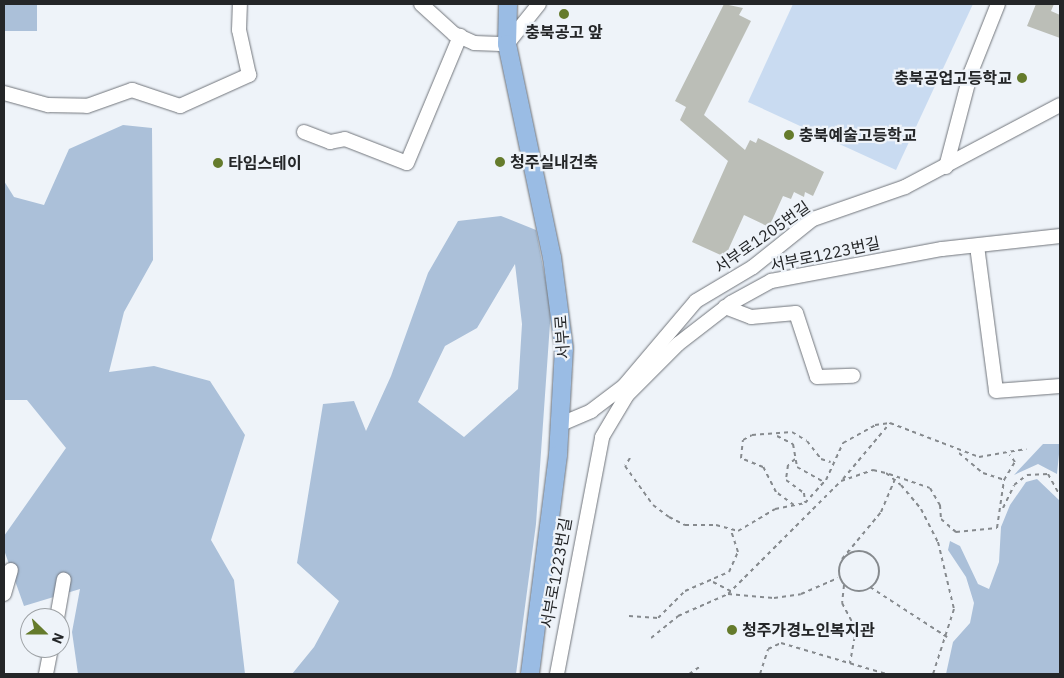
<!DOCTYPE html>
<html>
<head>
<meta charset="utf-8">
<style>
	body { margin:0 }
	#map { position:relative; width:1064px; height:678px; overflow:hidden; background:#eef3f9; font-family:"IBM Plex Sans","Noto Sans KR",sans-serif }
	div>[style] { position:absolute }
	.green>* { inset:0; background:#c9dbf1 }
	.forest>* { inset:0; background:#abc0d9; transform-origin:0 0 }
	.building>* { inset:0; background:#bbbeb7 }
	.path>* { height:2px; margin-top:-1px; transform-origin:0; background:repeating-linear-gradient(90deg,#868a8e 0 4px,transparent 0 8px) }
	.path>.ring { margin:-1px; padding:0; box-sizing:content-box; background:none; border:2px solid #868a8e; border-radius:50% }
	.roads { filter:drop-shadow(0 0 1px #71757b) drop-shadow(0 0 1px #71757b) }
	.minor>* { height:14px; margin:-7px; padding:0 7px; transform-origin:7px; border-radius:7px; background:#fff }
	.major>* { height:18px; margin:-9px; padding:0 9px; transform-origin:9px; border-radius:9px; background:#9abce4 }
	.dots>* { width:14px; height:14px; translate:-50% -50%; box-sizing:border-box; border:2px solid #eef3f9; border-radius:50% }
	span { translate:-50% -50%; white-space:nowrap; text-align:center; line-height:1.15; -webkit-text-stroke:4.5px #eef3f9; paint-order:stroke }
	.poi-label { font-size:16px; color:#242628; font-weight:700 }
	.right { translate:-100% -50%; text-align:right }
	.left { translate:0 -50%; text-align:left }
	.street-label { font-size:16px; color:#242628 }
	.frame { position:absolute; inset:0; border:5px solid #242628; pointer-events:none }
	.north { position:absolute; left:20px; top:608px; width:50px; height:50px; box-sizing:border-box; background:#eef3f9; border:1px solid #9da1a5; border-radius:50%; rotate:112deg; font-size:14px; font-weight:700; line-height:20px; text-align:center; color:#242628 }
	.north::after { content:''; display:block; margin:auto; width:18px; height:22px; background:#657b2c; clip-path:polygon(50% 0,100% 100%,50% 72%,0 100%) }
</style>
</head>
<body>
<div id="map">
	<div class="green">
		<div style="clip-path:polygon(793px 4px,973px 4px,896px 170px,748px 102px)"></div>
	</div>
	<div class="forest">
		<div style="left:4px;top:4px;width:33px;height:27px"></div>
		<div style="clip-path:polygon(123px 125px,152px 128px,153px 260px,124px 312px,109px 372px,154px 366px,210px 381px,245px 435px,211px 540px,234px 580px,245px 674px,78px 674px,72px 632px,80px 589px,24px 606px,4px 550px,4px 536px,66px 448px,27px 400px,4px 400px,4px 181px,14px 197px,44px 205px,69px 149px)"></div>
		<div style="clip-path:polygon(evenodd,501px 216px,536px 230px,551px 309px,536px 524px,516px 674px,292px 674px,314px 647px,339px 601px,297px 563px,323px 404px,354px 401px,366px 431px,391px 376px,428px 273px,458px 221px,501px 216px,515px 264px,522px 324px,518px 389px,464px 437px,418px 402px,445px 346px,477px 328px,515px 264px)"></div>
		<div style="clip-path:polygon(1043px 444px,1060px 444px,1057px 474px,1038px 464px,1014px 475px)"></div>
		<div style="clip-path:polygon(1037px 479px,1060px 501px,1060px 674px,946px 674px,953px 642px,970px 623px,974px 603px,966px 577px,948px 550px,950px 541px,960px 546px,978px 584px,989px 589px,999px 562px,1001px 527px,1010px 505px,1026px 482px)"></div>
	</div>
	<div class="building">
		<div style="clip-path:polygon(724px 4px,743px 8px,739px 15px,751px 21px,704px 115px,745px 150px,750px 140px,756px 143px,758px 138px,824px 172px,813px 196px,805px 192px,804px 197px,794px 192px,791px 199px,783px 196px,769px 227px,744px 215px,725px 257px,692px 242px,728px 161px,680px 120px,686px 107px,675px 101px)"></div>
		<div style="clip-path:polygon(1036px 4px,1054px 4px,1051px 11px,1060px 15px,1060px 38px,1027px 26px)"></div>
	</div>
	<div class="path">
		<div style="left:777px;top:436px;width:18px;rotate:27deg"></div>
		<div style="left:793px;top:444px;width:23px;rotate:80deg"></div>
		<div style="left:797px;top:467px;width:31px;rotate:29deg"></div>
		<div style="left:959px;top:453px;width:31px;rotate:40deg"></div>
		<div style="left:983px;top:473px;width:22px;rotate:18deg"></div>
		<div style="left:630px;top:458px;width:9px;rotate:122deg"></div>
		<div style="left:625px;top:466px;width:48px;rotate:54.3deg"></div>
		<div style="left:653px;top:505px;width:20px;rotate:37deg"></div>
		<div style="left:669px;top:517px;width:18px;rotate:27deg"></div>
		<div style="left:685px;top:525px;width:31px"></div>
		<div style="left:716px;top:525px;width:23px;rotate:15deg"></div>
		<div style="left:738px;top:531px;width:43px;rotate:-30.7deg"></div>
		<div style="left:775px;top:509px;width:31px;rotate:-11deg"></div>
		<div style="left:805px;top:503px;width:31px;rotate:-48deg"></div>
		<div style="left:826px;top:480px;width:41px;rotate:-65.3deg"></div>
		<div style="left:843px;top:443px;width:37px;rotate:-29deg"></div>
		<div style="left:875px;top:425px;width:15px;rotate:-8deg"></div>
		<div style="left:795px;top:459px;width:9px;rotate:139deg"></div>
		<div style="left:788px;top:465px;width:15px;rotate:98deg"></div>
		<div style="left:786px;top:480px;width:22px;rotate:36deg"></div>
		<div style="left:804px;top:493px;width:9px;rotate:84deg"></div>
		<div style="left:889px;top:474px;width:43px;rotate:18.9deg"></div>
		<div style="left:930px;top:488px;width:20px;rotate:60deg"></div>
		<div style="left:940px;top:505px;width:14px;rotate:86deg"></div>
		<div style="left:941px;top:519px;width:20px;rotate:41deg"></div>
		<div style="left:956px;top:532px;width:41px;rotate:-5.6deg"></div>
		<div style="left:997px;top:528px;width:49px;rotate:-81.7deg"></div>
		<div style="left:1004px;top:480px;width:21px;rotate:-59deg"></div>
		<div style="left:1015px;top:462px;width:9px;rotate:-126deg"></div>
		<div style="left:843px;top:479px;width:73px;rotate:-50deg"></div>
		<div style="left:890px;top:423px;width:95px;rotate:20.9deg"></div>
		<div style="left:979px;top:457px;width:48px;rotate:-9.7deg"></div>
		<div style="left:794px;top:505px;width:22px;rotate:-144deg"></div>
		<div style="left:776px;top:492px;width:28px;rotate:-117deg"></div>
		<div style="left:763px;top:467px;width:24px;rotate:-158deg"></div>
		<div style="left:741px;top:458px;width:18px;rotate:-84deg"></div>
		<div style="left:743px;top:440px;width:10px;rotate:-29deg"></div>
		<div style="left:752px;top:435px;width:40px;rotate:-4.3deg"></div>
		<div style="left:792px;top:432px;width:17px;rotate:31deg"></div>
		<div style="left:807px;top:441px;width:23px;rotate:52deg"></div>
		<div style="left:821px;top:459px;width:10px;rotate:17deg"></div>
		<div style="left:1003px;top:508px;width:25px;rotate:-64deg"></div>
		<div style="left:1014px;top:485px;width:16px;rotate:-38deg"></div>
		<div style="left:1027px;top:475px;width:21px;rotate:-3deg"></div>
		<div style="left:1048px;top:474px;width:25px;rotate:61deg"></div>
		<div class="ring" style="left:839px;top:551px;width:38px;height:38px"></div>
		<div style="left:842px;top:559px;width:61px;rotate:-50.3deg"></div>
		<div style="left:881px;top:512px;width:36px;rotate:-67deg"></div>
		<div style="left:713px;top:582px;width:20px;rotate:27deg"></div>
		<div style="left:844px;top:585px;width:18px;rotate:96deg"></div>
		<div style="left:842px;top:603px;width:30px;rotate:62deg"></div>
		<div style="left:856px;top:629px;width:35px;rotate:100deg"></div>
		<div style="left:870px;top:587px;width:92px;rotate:33deg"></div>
		<div style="left:728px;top:594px;width:46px;rotate:5deg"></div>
		<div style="left:774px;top:598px;width:27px;rotate:-8deg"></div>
		<div style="left:801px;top:594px;width:40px;rotate:-23.4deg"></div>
		<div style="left:629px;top:616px;width:29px;rotate:4deg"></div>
		<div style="left:658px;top:618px;width:38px;rotate:-45deg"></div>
		<div style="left:685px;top:591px;width:48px;rotate:-23.4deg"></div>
		<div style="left:729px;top:572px;width:22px;rotate:-66deg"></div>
		<div style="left:738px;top:552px;width:22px;rotate:-108deg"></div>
		<div style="left:651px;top:638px;width:35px;rotate:-39deg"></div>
		<div style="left:678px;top:616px;width:55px;rotate:-23.7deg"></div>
		<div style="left:728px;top:594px;width:160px;rotate:-45deg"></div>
		<div style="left:841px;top:481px;width:34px;rotate:-19deg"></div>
		<div style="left:873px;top:470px;width:13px;rotate:13deg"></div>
		<div style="left:886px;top:473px;width:19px;rotate:39deg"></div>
		<div style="left:901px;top:485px;width:31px;rotate:50deg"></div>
		<div style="left:921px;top:509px;width:37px;rotate:63deg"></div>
		<div style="left:938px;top:542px;width:69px;rotate:76.6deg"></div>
		<div style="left:954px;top:609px;width:68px;rotate:107.9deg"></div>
		<div style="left:689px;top:674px;width:14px;rotate:-34deg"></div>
		<div style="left:760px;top:674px;width:26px;rotate:-72deg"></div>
		<div style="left:768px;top:649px;width:14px;rotate:-25deg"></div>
		<div style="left:781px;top:643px;width:109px;rotate:16.4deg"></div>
	</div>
	<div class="roads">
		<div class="minor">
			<div style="left:421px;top:4px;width:45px;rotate:42.3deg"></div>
			<div style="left:454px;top:34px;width:22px;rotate:24deg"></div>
			<div style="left:474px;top:43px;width:33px;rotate:2deg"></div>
			<div style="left:507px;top:44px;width:51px;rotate:-51.3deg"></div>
			<div style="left:4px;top:93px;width:46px;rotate:15.3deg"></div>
			<div style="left:48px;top:105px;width:39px;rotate:1deg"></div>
			<div style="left:87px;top:106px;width:48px;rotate:-19.6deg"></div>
			<div style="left:132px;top:90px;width:51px;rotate:18.4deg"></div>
			<div style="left:180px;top:106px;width:76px;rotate:-24.2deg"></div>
			<div style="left:249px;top:75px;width:46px;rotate:-102.5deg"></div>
			<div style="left:239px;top:30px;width:26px;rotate:-88deg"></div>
			<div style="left:304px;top:132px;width:28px;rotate:21deg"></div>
			<div style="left:330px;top:142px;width:15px;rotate:-11deg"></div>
			<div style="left:345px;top:139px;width:66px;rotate:21.2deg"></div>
			<div style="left:407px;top:163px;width:138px;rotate:-67.3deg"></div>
			<div style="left:946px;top:167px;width:98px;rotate:-75.3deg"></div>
			<div style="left:971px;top:72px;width:73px;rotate:-68.3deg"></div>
			<div style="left:977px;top:246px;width:146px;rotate:82.5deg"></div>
			<div style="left:996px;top:391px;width:64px;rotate:-4.5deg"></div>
			<div style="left:725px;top:307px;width:28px;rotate:21deg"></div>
			<div style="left:751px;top:317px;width:45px;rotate:-5.1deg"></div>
			<div style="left:796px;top:313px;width:67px;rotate:71.8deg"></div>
			<div style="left:817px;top:377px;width:36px;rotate:-2deg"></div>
			<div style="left:561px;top:424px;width:33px;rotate:-23deg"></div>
			<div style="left:591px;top:411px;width:41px;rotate:-37.1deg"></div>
			<div style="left:624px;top:386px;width:111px;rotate:-49.7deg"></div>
			<div style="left:696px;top:301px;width:66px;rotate:-30.8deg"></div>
			<div style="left:753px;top:267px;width:77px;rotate:-38.7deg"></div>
			<div style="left:813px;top:219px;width:97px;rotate:-19.2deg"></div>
			<div style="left:905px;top:187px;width:175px;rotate:-27.9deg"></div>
			<div style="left:4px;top:594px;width:25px;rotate:-74deg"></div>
			<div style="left:57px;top:618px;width:39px;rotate:-80deg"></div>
			<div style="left:46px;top:674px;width:26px;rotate:-79deg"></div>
			<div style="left:557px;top:674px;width:241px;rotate:-79.2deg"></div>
			<div style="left:602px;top:437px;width:49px;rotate:-59.2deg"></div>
			<div style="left:627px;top:395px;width:72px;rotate:-45deg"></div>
			<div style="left:678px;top:344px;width:67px;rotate:-37.7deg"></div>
			<div style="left:731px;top:303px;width:46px;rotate:-28.8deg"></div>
			<div style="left:771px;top:281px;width:174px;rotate:-10.6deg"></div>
			<div style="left:942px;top:249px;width:119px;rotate:-6.3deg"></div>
		</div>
		<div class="major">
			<div style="left:508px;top:4px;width:40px;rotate:91.4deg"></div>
			<div style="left:507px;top:44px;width:218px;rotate:78.1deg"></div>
			<div style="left:552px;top:257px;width:92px;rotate:82.5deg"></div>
			<div style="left:564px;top:348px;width:107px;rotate:93.2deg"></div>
			<div style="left:558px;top:455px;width:221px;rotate:97.3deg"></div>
		</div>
	</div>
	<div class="dots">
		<div style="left:564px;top:14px;background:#657b2c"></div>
		<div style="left:1022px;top:78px;background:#657b2c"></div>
		<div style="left:789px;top:135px;background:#657b2c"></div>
		<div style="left:500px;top:162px;background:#657b2c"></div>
		<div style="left:218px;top:163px;background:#657b2c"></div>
		<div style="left:732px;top:630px;background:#657b2c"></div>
	</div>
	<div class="poi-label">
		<span style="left:564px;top:32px">충북공고 앞</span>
		<span class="right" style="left:1012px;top:78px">충북공업고등학교</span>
		<span class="left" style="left:799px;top:135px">충북예술고등학교</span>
		<span class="left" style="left:510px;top:162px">청주실내건축</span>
		<span class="left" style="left:228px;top:163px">타임스테이</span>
		<span class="left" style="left:742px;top:630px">청주가경노인복지관</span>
	</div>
	<div class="street-label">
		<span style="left:762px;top:237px;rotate:-35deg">서부로1205번길</span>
		<span style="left:825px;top:254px;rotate:-12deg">서부로1223번길</span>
		<span style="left:562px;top:337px;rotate:-94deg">서부로</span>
		<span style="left:556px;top:573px;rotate:-80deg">서부로1223번길</span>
	</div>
	<div class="frame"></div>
	<div class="north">N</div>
</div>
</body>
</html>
